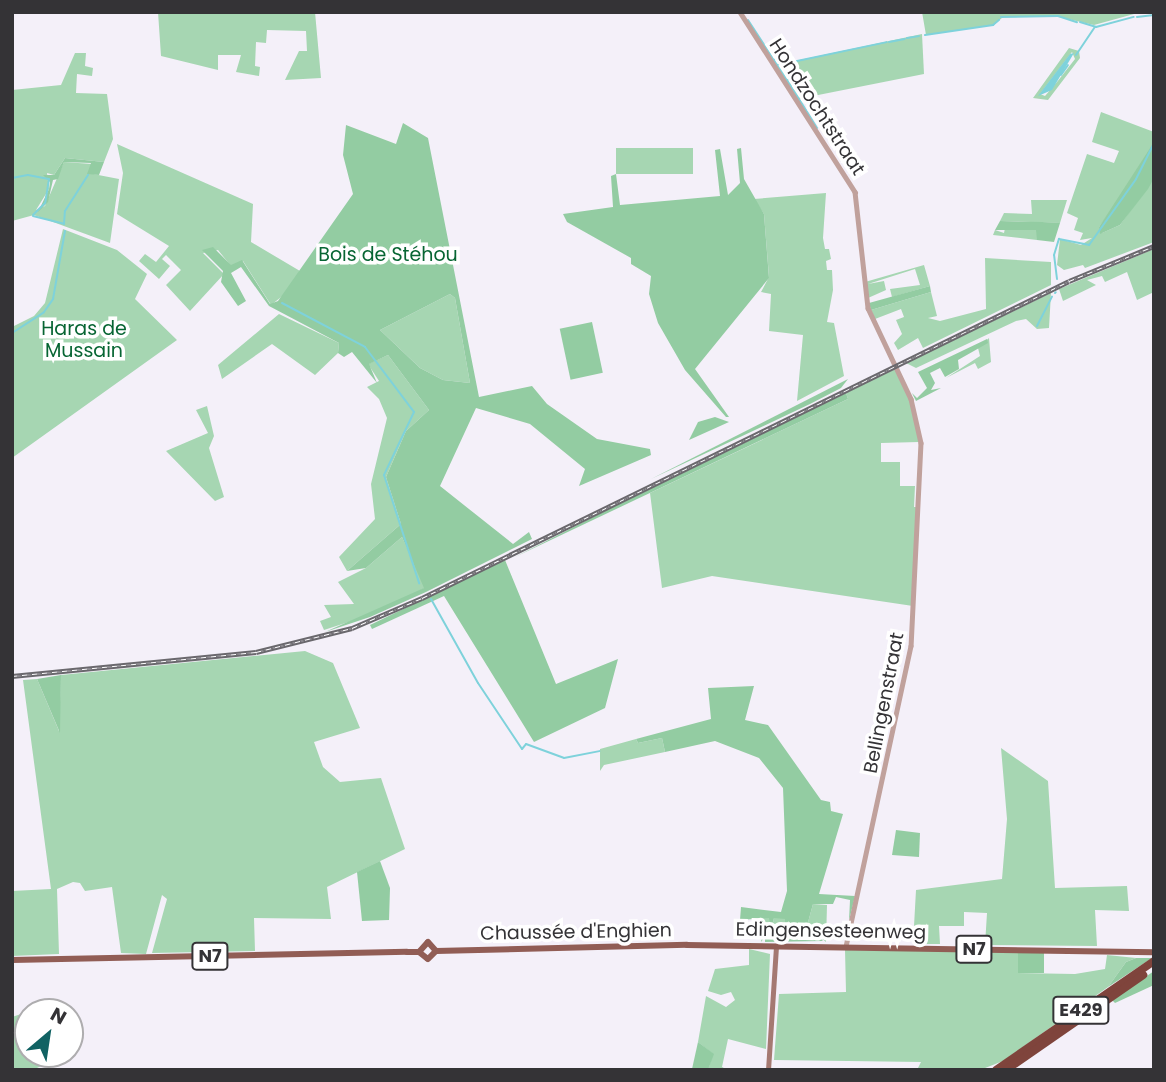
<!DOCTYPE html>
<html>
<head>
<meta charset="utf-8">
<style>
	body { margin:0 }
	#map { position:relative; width:1166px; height:1082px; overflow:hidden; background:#f4f0f9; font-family:Poppins,sans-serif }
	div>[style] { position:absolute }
	.green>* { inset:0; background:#a6d6b2; transform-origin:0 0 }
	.forest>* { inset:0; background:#93cca2; transform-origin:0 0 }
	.water>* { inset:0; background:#7ed2db }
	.stream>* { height:2px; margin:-1px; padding:0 1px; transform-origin:1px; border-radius:1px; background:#7ed2db }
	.tertiary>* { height:4.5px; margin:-2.25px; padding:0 2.25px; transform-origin:2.25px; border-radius:2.25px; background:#c0a19c }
	.secondary>* { height:5px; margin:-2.5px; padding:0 2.5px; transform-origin:2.5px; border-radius:2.5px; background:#a57972 }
	.primary>* { height:6px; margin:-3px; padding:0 3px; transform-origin:3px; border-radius:3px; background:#915d55 }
	.motorway>* { height:8px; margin:-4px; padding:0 4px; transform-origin:4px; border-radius:4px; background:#7f443c }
	.rail>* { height:4.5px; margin-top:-2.25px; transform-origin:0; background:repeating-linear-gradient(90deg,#fff 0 5px,#6a686d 0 10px); box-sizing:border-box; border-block:2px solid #6a686d }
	span { translate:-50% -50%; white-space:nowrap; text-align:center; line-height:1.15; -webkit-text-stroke:7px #fff; paint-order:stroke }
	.shield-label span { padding:2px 5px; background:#fff; border:2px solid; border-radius:5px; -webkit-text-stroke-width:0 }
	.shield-label { font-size:18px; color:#343336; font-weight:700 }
	.street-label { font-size:19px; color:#343336 }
	.park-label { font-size:19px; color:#076533 }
	.frame { position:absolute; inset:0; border:14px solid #343336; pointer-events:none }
	.north { position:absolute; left:14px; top:998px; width:70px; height:70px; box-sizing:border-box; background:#fff; border:2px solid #aeadaf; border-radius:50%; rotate:29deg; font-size:19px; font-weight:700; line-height:28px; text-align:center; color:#343336 }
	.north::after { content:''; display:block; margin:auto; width:24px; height:32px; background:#116263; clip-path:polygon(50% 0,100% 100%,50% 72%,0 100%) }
</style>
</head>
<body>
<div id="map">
	<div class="green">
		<div style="clip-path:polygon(158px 12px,315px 12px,321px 78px,285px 80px,299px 51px,307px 51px,306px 31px,267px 30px,266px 43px,256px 42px,255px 66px,260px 67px,259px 76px,236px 72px,241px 55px,218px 55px,218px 70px,161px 56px)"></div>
		<div style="clip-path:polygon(922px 12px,1134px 12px,1134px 14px,1094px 25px,1055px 16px,1003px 17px,994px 25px,926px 35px)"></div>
		<div style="clip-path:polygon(922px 34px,924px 74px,798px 99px,776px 65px)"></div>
		<div style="clip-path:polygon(evenodd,1069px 48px,1079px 51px,1080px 58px,1048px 100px,1033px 98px,1069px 48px,1072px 52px,1075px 59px,1057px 82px,1045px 96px,1040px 94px,1072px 52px)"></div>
		<div style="clip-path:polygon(75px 53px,86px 53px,85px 66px,93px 68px,92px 76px,77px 74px,76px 93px,107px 94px,113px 139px,104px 162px,65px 158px,54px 175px,47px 173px,49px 189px,36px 210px,45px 206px,64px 162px,92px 164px,88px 173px,119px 179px,110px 243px,34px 215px,12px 221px,12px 90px,61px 85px)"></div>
		<div style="clip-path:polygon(1101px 112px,1154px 132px,1154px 142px,1138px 174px,1099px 227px,1102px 233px,1120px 225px,1154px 178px,1154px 242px,1085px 268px,1083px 265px,1064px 270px,1057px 265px,1060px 239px,1081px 245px,1092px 238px,1080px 240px,1083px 233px,1074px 230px,1078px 218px,1067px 213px,1087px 154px,1114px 163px,1119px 151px,1092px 142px)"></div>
		<div style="clip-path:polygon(117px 144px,253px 204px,251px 242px,300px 271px,285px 294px,271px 305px,243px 261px,231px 266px,218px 250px,203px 253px,224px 274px,190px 311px,166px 285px,181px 270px,166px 255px,162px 259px,170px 266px,159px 279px,139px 261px,145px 254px,156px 262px,169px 246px,117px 214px,123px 173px)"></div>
		<div style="left:693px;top:148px;width:26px;height:77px;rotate:90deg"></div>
		<div style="clip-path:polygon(826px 193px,823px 238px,825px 249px,829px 249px,831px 259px,826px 261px,827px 270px,832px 270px,833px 290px,827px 322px,834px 323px,844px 376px,797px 401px,803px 335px,769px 331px,771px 294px,761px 292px,769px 277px,764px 214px,754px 199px)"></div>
		<div style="clip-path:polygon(1031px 200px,1067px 200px,1060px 223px,1000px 221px,1004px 213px,1032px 214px)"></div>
		<div style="clip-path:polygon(1005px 228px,1037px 230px,1037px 240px,993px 235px,995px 230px,1004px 233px)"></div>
		<div style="clip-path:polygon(63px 229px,117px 250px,147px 274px,135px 299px,177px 340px,12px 458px,12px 327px,34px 316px,45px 303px)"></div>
		<div style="clip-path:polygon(1154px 249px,1154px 292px,1137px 300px,1127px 272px,1105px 282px,1102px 276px,1087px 280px,1096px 285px,1063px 301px,1059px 289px)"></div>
		<div style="clip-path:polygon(985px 258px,1051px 262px,1051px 285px,923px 348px,918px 338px,898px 350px,894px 343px,902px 334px,896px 320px,904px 317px,901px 309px,875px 319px,871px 310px,931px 292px,937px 316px,928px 318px,940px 321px,986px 309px)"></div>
		<div style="clip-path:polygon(924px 265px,930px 286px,892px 297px,890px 289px,920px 285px,915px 269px,868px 284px,884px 281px,886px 290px,868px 298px,865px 282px)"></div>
		<div style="clip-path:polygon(1051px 293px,1049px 328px,1037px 329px,1026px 319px,1016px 321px,916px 368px,906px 363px)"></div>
		<div style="clip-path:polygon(450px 294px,455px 298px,470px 383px,443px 380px,420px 368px,380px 330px)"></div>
		<div style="clip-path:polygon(279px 314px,339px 343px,338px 353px,315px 375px,272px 344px,222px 379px,218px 365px)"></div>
		<div style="clip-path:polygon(989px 338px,991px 362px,978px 369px,975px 363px,946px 378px,980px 356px,978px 348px)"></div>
		<div style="clip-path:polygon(388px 355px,429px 410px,406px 431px,386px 477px,401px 524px,347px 571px,339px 557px,375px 519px,371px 484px,387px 418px,379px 399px,367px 387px,379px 381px,368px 364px)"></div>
		<div style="clip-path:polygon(895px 369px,911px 404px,919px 442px,881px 443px,881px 462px,900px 462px,900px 486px,915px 486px,914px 507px,918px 507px,913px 606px,712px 576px,662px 588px,650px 493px,848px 399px,846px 393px)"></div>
		<div style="clip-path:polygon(207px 406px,214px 436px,209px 448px,224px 497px,215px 501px,166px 451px,208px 433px,196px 410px)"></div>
		<div style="clip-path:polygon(402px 537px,425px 588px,367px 616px,324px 630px,320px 621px,331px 617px,324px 605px,354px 604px,338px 582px,366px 568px)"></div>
		<div style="clip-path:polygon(305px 651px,333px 663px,360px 728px,314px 742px,323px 767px,340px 782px,381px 778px,405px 849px,327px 887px,331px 919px,254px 918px,255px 951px,152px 953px,167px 899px,162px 895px,146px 954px,121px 953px,112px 887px,85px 891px,80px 883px,73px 882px,57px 889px,59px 954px,12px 956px,12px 891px,51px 889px,23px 680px,37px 679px,59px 731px,61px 675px)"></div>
		<div style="clip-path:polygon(662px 738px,665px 752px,604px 765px,600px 771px,600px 749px,636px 739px,638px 743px)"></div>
		<div style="clip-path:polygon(1001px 748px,1048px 781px,1055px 888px,1127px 886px,1129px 911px,1095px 910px,1097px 946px,985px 945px,987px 913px,964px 912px,964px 926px,939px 926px,940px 944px,913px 944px,916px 890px,1002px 879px,1007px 819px)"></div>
		<div style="clip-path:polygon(813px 904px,827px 905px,826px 942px,807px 926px)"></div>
		<div style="clip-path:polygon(762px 918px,770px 918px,771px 931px,774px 918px,785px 918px,785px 936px,765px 937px,761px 942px)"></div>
		<div style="clip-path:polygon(749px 949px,770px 954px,766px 1049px,728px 1039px,722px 1067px,728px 1070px,708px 1070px,713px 1054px,698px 1042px,706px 996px,726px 1007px,735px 1000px,731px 992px,721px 995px,708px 991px,715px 969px,749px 965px)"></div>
		<div style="clip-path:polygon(845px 950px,1018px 952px,1018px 973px,1075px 974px,1105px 969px,1107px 955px,1136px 958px,1126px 962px,1108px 987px,1003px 1061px,980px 1070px,917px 1070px,921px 1062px,774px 1060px,779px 994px,846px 992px)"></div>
		<div style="clip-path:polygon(27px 1012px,28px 1054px,44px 1054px,47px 1063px,33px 1070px,12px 1070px,12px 1017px)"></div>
	</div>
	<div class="forest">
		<div style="clip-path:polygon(evenodd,403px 123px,428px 138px,479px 397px,532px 386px,547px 404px,597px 439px,650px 449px,651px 455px,579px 486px,585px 469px,530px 424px,476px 408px,440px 486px,513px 544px,529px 532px,532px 539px,426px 592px,370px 617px,325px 632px,424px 588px,402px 537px,366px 568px,347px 571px,401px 524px,386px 477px,406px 431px,429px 410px,388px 355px,369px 364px,377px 383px,352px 352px,344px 357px,338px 353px,339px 343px,269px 306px,241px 267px,231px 273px,246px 301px,238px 306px,221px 282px,223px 271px,202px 250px,213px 247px,231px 265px,242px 260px,270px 304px,278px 301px,353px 194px,343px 155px,346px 125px,396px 144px,403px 123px,450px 294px,455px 298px,470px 383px,443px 380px,420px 368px,380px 330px,450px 294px)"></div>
		<div style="clip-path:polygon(1154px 142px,1154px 178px,1148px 189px,1120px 225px,1100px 234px,1099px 227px)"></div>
		<div style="clip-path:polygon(741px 148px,744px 179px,764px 214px,769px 278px,695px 369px,729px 417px,726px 417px,685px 370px,658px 323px,649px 294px,651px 276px,631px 264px,631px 258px,567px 222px,563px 214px,613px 207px,611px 176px,616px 174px,620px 205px,720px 196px,715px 150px,720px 149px,728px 195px,740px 183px,737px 149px)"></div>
		<div style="clip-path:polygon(65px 158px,104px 162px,99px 175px,87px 174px,91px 163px,64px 162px,58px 179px,53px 180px,48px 202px,38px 212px,49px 189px,50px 182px,43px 175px,54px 175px)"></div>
		<div style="clip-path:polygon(1000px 221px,1042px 222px,1060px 223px,1054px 242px,1037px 240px,1036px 230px,995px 230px)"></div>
		<div style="clip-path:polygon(930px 286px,931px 292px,871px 310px,869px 303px)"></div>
		<div style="left:592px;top:322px;width:52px;height:33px;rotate:78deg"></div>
		<div style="clip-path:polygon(987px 339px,988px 343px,958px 360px,959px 369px,945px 377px,940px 368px,930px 373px,935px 383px,931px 390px,941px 388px,916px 401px,912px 393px,917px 398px,927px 388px,918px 372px)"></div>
		<div style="clip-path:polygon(848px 379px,841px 388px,810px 404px,651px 479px)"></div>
		<div style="clip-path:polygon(846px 393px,848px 399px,515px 557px,607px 510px)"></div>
		<div style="clip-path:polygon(715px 417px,729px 422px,689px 440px,698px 422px)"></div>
		<div style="clip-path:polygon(505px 560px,556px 684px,618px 659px,605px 708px,534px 742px,444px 596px,372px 629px,370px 625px)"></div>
		<div style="clip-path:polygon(61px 675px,60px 733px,37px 679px)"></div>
		<div style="clip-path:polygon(754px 686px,745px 720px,768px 725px,821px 800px,830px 802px,831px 811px,843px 814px,819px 894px,855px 896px,849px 921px,850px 900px,836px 897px,833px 904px,813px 904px,807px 926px,823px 941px,765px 942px,765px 937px,785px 936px,785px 919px,774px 918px,771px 931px,769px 918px,740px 920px,741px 907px,781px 912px,787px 891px,783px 788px,759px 758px,715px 741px,665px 752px,662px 738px,638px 743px,636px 739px,711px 719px,708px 688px)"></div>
		<div style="clip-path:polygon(896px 830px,920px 833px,919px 857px,892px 855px)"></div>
		<div style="clip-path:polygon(380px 861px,390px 888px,389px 920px,362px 921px,357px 872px)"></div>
		<div style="left:1018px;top:952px;width:26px;height:21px"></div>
		<div style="clip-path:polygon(1136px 958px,1152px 958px,1108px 987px,1126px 962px)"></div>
		<div style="clip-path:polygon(1154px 971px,1154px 985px,1115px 1003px,1112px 1000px)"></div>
		<div style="clip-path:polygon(698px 1042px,714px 1054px,708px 1070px,692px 1069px)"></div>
	</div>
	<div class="water">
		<div style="clip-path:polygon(1074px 53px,1052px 90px,1038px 96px,1070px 54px)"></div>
	</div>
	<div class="stream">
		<div style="left:1001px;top:17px;width:57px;rotate:-1deg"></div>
		<div style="left:1058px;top:16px;width:20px;rotate:18deg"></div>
		<div style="left:1137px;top:17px;width:17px;rotate:-7deg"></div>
		<div style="left:748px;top:20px;width:55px;rotate:56.9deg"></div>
		<div style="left:1080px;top:22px;width:17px;rotate:17deg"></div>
		<div style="left:1096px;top:27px;width:39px;rotate:-15deg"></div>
		<div style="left:925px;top:35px;width:69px;rotate:-8.4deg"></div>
		<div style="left:993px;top:25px;width:8px;rotate:-40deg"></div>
		<div style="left:907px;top:38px;width:12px;rotate:-9deg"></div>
		<div style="left:889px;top:42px;width:16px;rotate:-11deg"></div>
		<div style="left:1076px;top:55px;width:34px;rotate:-56deg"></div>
		<div style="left:1061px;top:75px;width:12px;rotate:-55deg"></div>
		<div style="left:817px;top:128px;width:74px;rotate:-121.8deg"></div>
		<div style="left:778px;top:65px;width:111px;rotate:-11.9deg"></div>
		<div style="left:12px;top:178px;width:16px;rotate:-11deg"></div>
		<div style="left:28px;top:175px;width:21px;rotate:11deg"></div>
		<div style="left:49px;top:179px;width:24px;rotate:99deg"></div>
		<div style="left:45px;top:203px;width:17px;rotate:135deg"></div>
		<div style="left:33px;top:216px;width:32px;rotate:14deg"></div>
		<div style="left:64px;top:224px;width:13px;rotate:-86deg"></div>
		<div style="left:65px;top:211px;width:43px;rotate:-57.4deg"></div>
		<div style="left:1057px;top:279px;width:24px;rotate:-97deg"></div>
		<div style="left:1054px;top:255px;width:17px;rotate:-73deg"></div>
		<div style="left:1059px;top:239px;width:31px;rotate:11deg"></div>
		<div style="left:1089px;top:245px;width:81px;rotate:-54.5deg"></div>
		<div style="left:1136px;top:179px;width:40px;rotate:-63.4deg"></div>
		<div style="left:1055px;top:293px;width:1px;rotate:-45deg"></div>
		<div style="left:282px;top:303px;width:94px;rotate:27.9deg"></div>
		<div style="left:365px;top:347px;width:81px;rotate:53deg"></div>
		<div style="left:414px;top:412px;width:70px;rotate:115.5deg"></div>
		<div style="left:384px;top:475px;width:114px;rotate:72deg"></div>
		<div style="left:1037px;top:326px;width:33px;rotate:-63deg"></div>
		<div style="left:12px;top:333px;width:38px;rotate:-33deg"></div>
		<div style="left:44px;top:312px;width:16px;rotate:-55deg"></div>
		<div style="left:53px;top:299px;width:69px;rotate:-80deg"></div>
		<div style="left:431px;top:599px;width:96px;rotate:60.8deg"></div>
		<div style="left:478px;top:683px;width:79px;rotate:56.3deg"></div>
		<div style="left:522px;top:749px;width:6px;rotate:-51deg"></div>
		<div style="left:526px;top:744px;width:40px;rotate:20.2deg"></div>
		<div style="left:564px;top:758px;width:36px;rotate:-11deg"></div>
	</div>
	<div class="tertiary">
		<div style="left:740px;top:12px;width:214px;rotate:57.4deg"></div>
		<div style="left:855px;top:192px;width:117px;rotate:83.6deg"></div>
		<div style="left:868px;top:308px;width:101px;rotate:64.7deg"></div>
		<div style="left:911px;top:399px;width:45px;rotate:77.2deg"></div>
		<div style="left:921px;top:443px;width:203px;rotate:92.8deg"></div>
		<div style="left:911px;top:646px;width:308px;rotate:102.2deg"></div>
	</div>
	<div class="secondary">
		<div style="left:768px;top:1070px;width:124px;rotate:-86.3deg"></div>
	</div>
	<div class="primary">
		<div style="left:436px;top:951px;width:251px;rotate:-1.4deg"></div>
		<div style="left:687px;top:945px;width:467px;rotate:0.9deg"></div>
		<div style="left:419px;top:952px;width:13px;rotate:-48deg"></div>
		<div style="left:428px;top:942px;width:12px;rotate:48deg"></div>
		<div style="left:12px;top:960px;width:395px;rotate:-1.2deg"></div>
		<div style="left:407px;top:952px;width:12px"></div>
		<div style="left:419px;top:952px;width:11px;rotate:38deg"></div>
		<div style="left:428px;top:959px;width:11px;rotate:-45deg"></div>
	</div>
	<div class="motorway">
		<div style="left:996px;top:1070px;width:192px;rotate:-34.6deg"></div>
		<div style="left:1006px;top:1070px;width:167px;rotate:-34.7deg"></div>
	</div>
	<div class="rail">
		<div style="left:12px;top:676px;width:245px;rotate:-5.6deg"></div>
		<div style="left:256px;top:652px;width:99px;rotate:-14deg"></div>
		<div style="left:352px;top:628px;width:76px;rotate:-23.2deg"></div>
		<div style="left:422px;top:598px;width:720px;rotate:-26.1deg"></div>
		<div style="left:1069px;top:281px;width:92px;rotate:-22.4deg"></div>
	</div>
	<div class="shield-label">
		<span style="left:974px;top:949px">N7</span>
		<span style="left:210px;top:956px">N7</span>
		<span style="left:1081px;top:1010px">E429</span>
	</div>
	<div class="street-label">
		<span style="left:817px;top:107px;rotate:57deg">Hondzochtstraat</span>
		<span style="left:884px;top:703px;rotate:-79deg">Bellingenstraat</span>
		<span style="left:831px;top:931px;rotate:1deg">Edingensesteenweg</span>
		<span style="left:576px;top:932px;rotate:-1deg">Chaussée d'Enghien</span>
	</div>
	<div class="park-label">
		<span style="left:388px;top:255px">Bois de Stéhou</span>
		<span style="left:84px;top:340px">Haras de<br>Mussain</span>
	</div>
	<div class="frame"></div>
	<div class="north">N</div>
</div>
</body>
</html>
